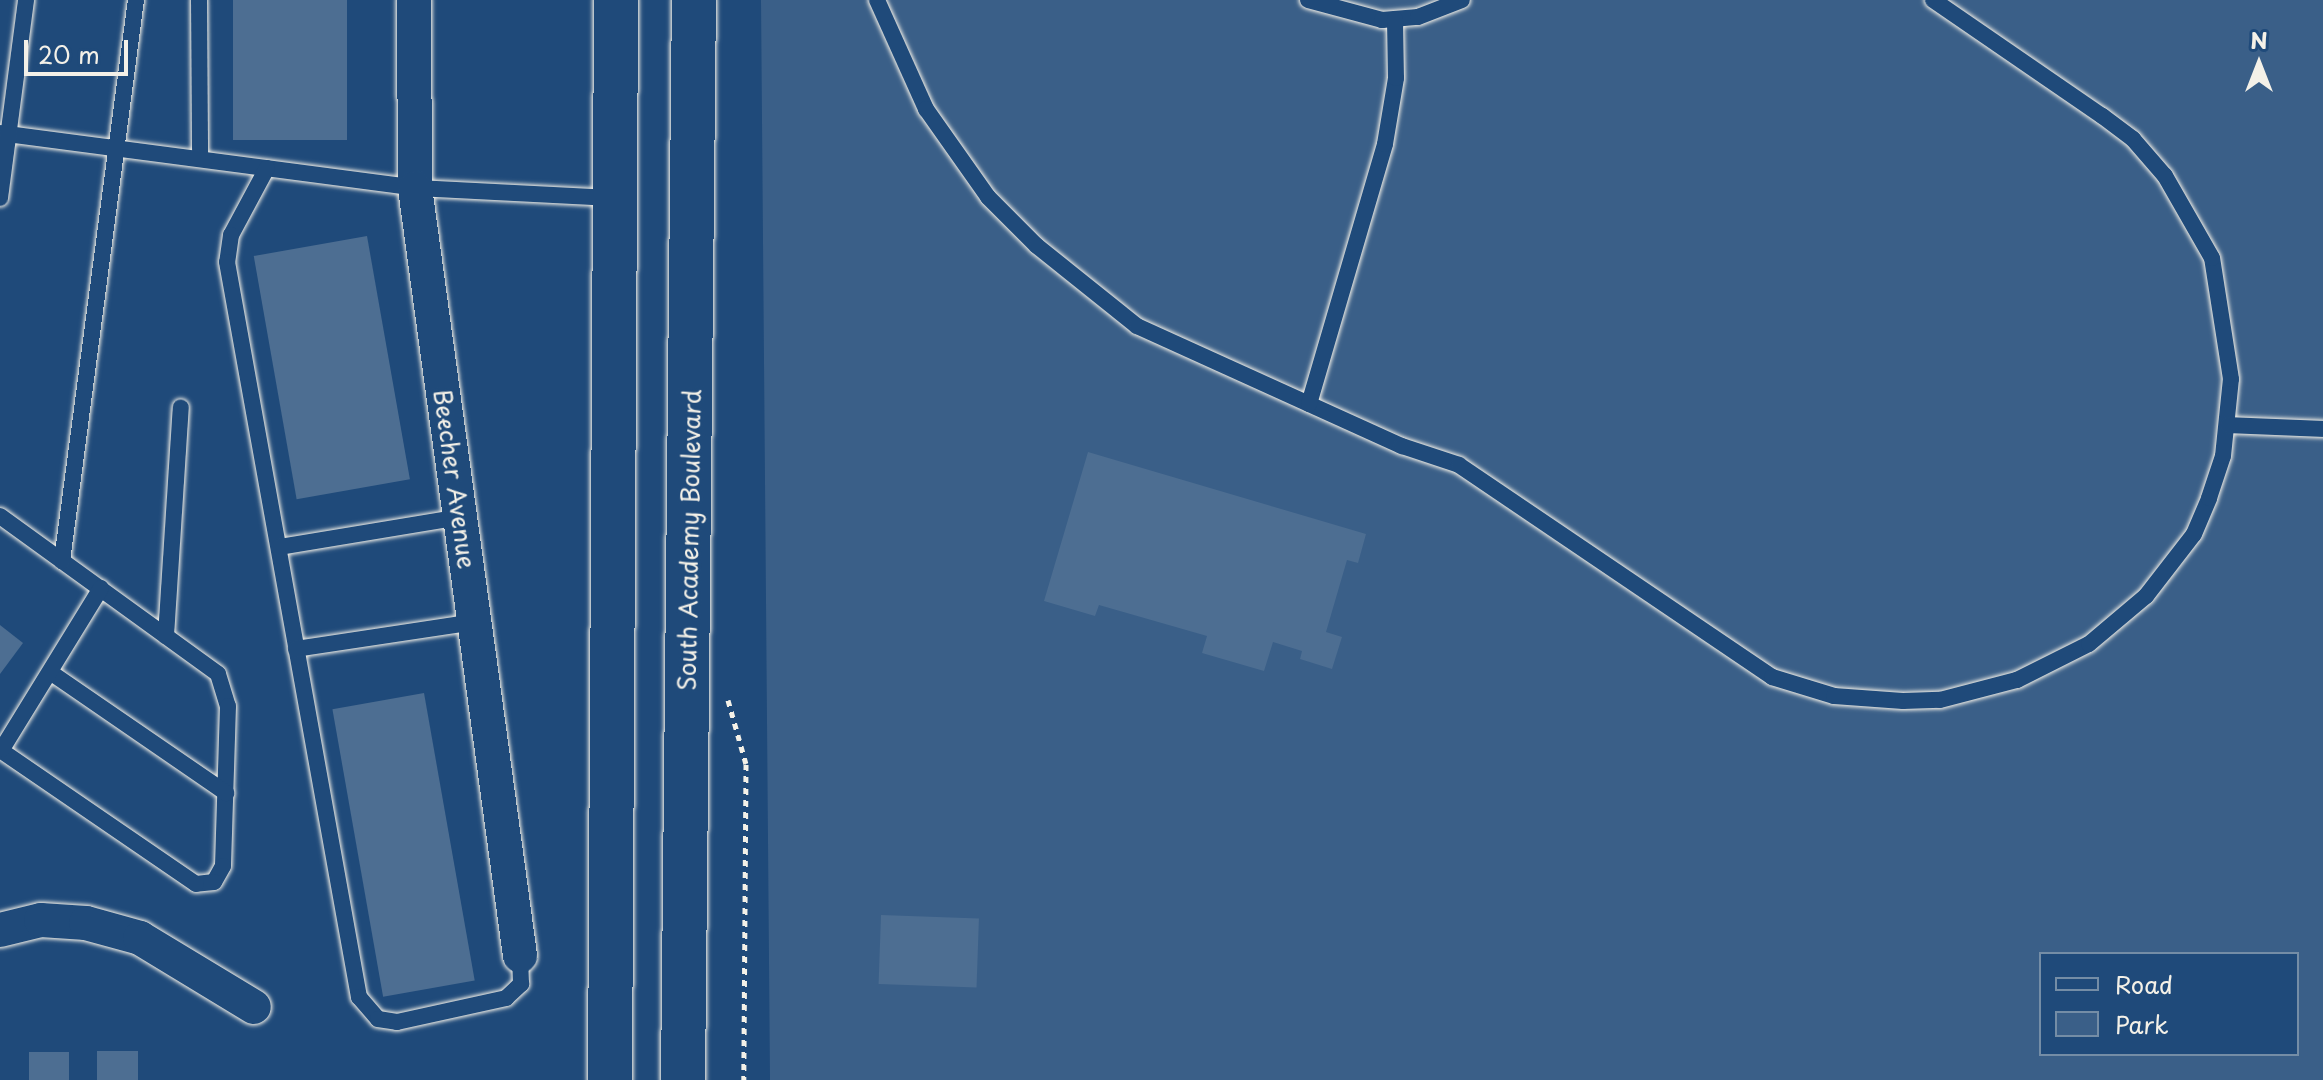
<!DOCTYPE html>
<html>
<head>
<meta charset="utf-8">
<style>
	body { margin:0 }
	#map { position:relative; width:2323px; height:1080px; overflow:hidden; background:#1f4a7a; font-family:"Playpen Sans",sans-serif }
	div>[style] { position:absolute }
	.green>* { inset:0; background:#3a5f88 }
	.building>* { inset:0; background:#4d6e92; transform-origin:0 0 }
	.path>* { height:5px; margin-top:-2.5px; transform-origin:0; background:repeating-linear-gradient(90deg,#f4f1e8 0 6px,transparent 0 12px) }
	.roads { filter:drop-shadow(0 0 2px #f4f1e8) drop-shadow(0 0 2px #f4f1e8) }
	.lane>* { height:16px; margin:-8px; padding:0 8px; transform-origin:8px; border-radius:8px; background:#1f4a7a }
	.street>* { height:34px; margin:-17px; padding:0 17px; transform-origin:17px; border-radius:17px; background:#1f4a7a }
	.highway>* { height:44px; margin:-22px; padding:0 22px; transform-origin:22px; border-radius:22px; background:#1f4a7a }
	span { translate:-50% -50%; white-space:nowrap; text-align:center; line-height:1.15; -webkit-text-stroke:7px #1f4a7a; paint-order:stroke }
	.street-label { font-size:24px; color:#f4f1e8 }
	.legend { position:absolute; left:2039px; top:952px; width:260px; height:104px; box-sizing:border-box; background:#1f4a7a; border:2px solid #748da6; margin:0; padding:10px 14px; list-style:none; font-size:24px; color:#f4f1e8 }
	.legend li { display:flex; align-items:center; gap:16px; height:40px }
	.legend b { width:40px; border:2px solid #748da6 }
	.north { position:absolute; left:2219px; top:24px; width:80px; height:80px; -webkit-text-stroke:6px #1f4a7a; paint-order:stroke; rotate:0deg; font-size:22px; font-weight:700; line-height:32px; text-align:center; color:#f4f1e8 }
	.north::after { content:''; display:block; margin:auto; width:28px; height:36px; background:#f4f1e8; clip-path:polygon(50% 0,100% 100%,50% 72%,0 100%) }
	.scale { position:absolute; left:24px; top:40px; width:104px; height:36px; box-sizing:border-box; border:4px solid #f4f1e8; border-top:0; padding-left:10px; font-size:24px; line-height:28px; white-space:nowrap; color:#f4f1e8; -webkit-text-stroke:6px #1f4a7a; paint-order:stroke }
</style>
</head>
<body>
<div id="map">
	<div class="green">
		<div style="clip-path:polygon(evenodd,761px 0,2323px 0,2323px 1080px,770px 1080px,761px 0,2041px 954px,2297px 954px,2297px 1054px,2041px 1054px,2041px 954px)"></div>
	</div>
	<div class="building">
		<div style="left:233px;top:0;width:114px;height:140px"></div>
		<div style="left:367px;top:236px;width:247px;height:115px;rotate:80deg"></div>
		<div style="clip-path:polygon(1088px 452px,1366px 534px,1358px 563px,1347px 560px,1326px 632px,1342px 637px,1332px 669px,1300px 659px,1302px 651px,1273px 642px,1264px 671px,1202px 653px,1207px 636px,1099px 605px,1095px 616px,1044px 601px)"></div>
		<div style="clip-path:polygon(0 625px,23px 643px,0 674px)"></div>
		<div style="left:424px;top:693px;width:292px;height:93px;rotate:80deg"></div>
		<div style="left:881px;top:915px;width:98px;height:69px;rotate:2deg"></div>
		<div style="left:97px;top:1051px;width:41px;height:29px"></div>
		<div style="left:29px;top:1052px;width:40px;height:28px"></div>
	</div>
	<div class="path">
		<div style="left:728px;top:700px;width:66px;rotate:74.3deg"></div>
		<div style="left:746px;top:764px;width:316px;rotate:90.4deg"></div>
	</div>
	<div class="roads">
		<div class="lane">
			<div style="left:199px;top:0;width:159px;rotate:89.6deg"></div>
			<div style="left:877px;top:0;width:120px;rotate:65.8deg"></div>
			<div style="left:926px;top:109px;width:108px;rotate:54.8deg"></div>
			<div style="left:988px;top:197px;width:69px;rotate:45deg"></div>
			<div style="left:1037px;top:246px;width:128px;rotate:38.7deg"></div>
			<div style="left:1137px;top:326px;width:291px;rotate:24.4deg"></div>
			<div style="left:1402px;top:446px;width:60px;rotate:18.4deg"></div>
			<div style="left:1459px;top:465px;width:378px;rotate:34.1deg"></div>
			<div style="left:1772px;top:677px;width:65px;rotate:17deg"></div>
			<div style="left:1834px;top:696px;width:69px;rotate:4.1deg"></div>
			<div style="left:1903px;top:701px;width:37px;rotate:-2deg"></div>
			<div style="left:1940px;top:700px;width:80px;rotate:-14.6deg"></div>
			<div style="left:2017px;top:680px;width:80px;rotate:-26.6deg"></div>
			<div style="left:2089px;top:644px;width:75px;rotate:-40.1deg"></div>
			<div style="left:2146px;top:596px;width:78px;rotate:-52.3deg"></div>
			<div style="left:2194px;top:534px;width:39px;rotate:-67deg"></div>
			<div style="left:2209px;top:498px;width:44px;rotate:-71.6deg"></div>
			<div style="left:2223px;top:456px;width:77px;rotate:-84.1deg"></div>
			<div style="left:2231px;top:379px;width:122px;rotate:-98.9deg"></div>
			<div style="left:2212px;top:258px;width:95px;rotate:-119.8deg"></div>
			<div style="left:2165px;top:176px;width:49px;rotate:-130.9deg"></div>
			<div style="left:2133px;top:139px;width:39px;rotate:-143deg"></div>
			<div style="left:2102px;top:116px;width:205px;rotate:-145.5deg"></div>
			<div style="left:1308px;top:0;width:77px;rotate:15.1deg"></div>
			<div style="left:1382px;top:20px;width:36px;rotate:-5deg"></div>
			<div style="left:1418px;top:17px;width:47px;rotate:-21.1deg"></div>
			<div style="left:0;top:133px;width:419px;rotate:7.5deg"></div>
			<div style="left:415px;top:188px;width:199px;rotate:2.9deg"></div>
			<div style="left:267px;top:168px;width:76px;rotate:118.2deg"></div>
			<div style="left:231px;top:235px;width:27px;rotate:98deg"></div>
			<div style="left:227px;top:262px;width:747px;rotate:79.82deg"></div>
			<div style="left:359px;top:997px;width:29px;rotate:49deg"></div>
			<div style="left:378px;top:1019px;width:19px;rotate:9deg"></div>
			<div style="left:397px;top:1022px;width:112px;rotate:-12.4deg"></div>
			<div style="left:506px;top:998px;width:21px;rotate:-43deg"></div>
			<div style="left:521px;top:984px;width:28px;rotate:-92deg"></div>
			<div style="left:0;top:198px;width:200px;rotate:-82.5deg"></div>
			<div style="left:1309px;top:404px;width:271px;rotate:-73.7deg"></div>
			<div style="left:1385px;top:144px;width:67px;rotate:-80.5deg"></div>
			<div style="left:1396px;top:78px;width:59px;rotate:-91deg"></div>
			<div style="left:2228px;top:425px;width:95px;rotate:2.4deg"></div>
			<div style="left:0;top:516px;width:269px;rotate:35.9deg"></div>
			<div style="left:218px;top:674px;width:34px;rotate:73deg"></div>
			<div style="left:228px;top:706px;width:160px;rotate:91.8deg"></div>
			<div style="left:223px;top:866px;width:18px;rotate:119deg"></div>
			<div style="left:214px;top:882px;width:18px;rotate:174deg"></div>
			<div style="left:196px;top:884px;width:237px;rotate:-145.6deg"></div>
			<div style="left:279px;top:547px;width:183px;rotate:-9.4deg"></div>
			<div style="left:62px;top:561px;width:566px;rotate:-82.49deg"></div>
			<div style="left:166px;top:636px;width:229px;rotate:-86.3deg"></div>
			<div style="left:296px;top:649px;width:181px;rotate:-8.6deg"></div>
			<div style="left:50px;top:672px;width:214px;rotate:34.5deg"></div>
			<div style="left:2px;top:749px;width:189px;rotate:-58.4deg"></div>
		</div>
		<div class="street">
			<div style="left:414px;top:0;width:188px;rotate:89.7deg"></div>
			<div style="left:415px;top:188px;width:775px;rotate:82.21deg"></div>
			<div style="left:0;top:930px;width:42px;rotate:-13.7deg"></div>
			<div style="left:41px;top:920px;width:45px;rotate:3.8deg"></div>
			<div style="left:86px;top:923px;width:56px;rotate:15.5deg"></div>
			<div style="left:140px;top:938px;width:133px;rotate:31.2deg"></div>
		</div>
		<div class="highway">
			<div style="left:610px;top:1080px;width:1080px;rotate:-89.68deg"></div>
			<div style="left:683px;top:1080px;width:1080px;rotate:-89.42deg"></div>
		</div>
	</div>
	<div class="street-label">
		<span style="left:455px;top:479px;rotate:82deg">Beecher Avenue</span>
		<span style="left:689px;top:540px;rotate:-89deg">South Academy Boulevard</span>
	</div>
	<ul class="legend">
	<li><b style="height:10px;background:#1f4a7a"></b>Road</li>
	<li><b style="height:22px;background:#3a5f88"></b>Park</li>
	</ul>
	<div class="north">N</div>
	<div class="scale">20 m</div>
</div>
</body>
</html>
